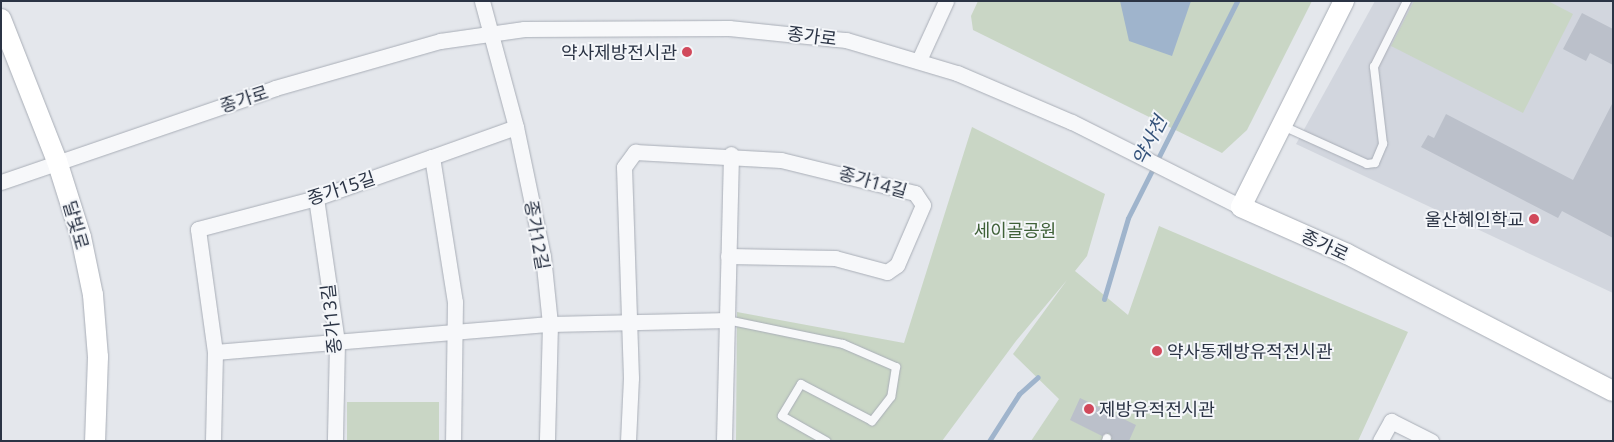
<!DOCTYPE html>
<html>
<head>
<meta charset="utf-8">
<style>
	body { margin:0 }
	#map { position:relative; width:1614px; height:442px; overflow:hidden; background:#e4e7ec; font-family:"Noto Sans","Noto Sans KR",sans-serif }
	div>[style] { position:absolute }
	.built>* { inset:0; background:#d2d6de }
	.green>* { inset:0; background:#c9d6c5; transform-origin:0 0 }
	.water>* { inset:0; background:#9fb4cc }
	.stream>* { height:5px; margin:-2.5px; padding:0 2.5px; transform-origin:2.5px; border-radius:2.5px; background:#9fb4cc }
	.building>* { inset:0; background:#bbc0ca }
	.roads { filter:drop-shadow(0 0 1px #a9aeb7) drop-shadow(0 0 1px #a9aeb7) }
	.lane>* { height:8px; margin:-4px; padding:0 4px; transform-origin:4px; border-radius:4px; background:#f7f8fa }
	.street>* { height:15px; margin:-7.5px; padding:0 7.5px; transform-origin:7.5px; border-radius:7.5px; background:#f7f8fa }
	.secondary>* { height:20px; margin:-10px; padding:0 10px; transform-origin:10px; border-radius:10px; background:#fff }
	.dots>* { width:14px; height:14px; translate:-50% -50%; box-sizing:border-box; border:2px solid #f4f6f9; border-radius:50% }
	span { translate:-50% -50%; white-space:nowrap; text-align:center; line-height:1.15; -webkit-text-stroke:4px #f4f6f9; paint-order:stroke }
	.street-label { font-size:18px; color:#2b3445 }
	.poi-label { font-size:18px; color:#2b3445 }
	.right { translate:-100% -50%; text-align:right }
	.left { translate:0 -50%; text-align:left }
	.park-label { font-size:18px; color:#3f6138 }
	.water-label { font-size:19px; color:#34527a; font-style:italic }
	.frame { position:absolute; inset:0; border:2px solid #2b3445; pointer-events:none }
</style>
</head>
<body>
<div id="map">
	<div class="built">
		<div style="clip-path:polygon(1375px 1px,1613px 1px,1613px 293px,1296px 144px)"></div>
	</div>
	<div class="green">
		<div style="clip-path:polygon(978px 1px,1312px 1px,1247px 130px,1222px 153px,973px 30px,971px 16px)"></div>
		<div style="clip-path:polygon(1414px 1px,1548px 1px,1573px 14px,1523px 113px,1391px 46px)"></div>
		<div style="clip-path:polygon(972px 127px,1105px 194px,1087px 256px,1075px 271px,1128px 315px,1159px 226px,1408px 332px,1358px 441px,1031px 441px,1059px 399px,1013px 354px,1067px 280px,1016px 341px,942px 441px,736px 441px,737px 312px,904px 343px)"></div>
		<div style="left:439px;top:402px;width:39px;height:92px;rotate:90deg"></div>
	</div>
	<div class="water">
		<div style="clip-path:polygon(1120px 1px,1191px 1px,1172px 56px,1129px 41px)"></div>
	</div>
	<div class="stream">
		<div style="left:1104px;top:299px;width:84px;rotate:-73.5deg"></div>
		<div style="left:1128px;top:218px;width:243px;rotate:-63.3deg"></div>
		<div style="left:989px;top:441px;width:56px;rotate:-57.4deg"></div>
		<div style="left:1019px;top:394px;width:25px;rotate:-42deg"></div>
	</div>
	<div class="building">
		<div style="clip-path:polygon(1582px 13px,1613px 29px,1613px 65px,1590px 53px,1586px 61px,1563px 49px)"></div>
		<div style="clip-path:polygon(1613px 102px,1613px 238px,1562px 211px,1558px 218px,1421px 147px,1428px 135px,1434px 138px,1446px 114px,1573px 180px)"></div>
		<div style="clip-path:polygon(1080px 398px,1136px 425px,1129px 441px,1113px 441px,1109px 433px,1102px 436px,1070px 420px)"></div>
	</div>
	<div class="roads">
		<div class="lane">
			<div style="left:1283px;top:126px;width:92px;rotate:24.3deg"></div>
			<div style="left:1367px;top:164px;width:8px;rotate:-7deg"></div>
			<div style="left:1375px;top:163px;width:21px;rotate:-67deg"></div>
			<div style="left:1383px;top:144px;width:78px;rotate:-96.7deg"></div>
			<div style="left:1374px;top:67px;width:74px;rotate:-63.4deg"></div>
			<div style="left:727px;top:320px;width:118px;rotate:11.7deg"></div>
			<div style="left:843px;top:344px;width:58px;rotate:23.5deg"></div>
			<div style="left:896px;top:367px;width:30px;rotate:99deg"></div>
			<div style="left:891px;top:397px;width:31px;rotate:128deg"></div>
			<div style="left:872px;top:421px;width:80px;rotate:-152.5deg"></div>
			<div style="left:801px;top:384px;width:37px;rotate:121deg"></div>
			<div style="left:782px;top:416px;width:51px;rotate:29.6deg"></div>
			<div style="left:1106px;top:441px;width:3px;rotate:-72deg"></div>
		</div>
		<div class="street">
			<div style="left:482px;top:1px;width:131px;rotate:74.9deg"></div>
			<div style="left:516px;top:127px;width:132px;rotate:78.2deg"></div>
			<div style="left:543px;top:256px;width:68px;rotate:84.1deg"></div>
			<div style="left:550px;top:324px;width:117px;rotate:91.5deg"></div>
			<div style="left:919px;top:60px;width:65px;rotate:-65.4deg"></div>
			<div style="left:432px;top:157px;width:89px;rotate:-19.7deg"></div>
			<div style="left:1px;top:182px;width:290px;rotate:-18.9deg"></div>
			<div style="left:275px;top:88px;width:172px;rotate:-15.9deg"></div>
			<div style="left:440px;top:41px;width:85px;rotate:-8.1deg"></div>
			<div style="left:524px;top:29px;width:205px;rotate:-0.3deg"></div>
			<div style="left:729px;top:28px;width:118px;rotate:5.9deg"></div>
			<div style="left:846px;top:40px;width:116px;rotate:16.6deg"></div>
			<div style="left:957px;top:73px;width:125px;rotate:23.1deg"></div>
			<div style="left:1072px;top:122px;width:189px;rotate:26.7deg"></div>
			<div style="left:316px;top:198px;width:146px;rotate:81.7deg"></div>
			<div style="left:337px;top:342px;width:99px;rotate:91.2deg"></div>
			<div style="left:215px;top:352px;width:336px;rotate:-4.8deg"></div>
			<div style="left:550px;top:324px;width:177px;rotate:-1.3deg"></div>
			<div style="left:213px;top:441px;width:89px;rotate:-88.7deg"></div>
			<div style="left:215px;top:352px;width:124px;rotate:-97.9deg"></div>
			<div style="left:198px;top:229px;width:122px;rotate:-14.7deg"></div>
			<div style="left:316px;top:198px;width:123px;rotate:-19.5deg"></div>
			<div style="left:432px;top:157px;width:147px;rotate:81deg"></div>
			<div style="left:455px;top:302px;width:139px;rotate:90.8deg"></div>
			<div style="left:628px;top:441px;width:63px;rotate:-87.3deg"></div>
			<div style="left:631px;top:378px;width:211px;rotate:-91.9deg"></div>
			<div style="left:624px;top:167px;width:19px;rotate:-54deg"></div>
			<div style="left:635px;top:152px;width:146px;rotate:3.1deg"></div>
			<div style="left:781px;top:160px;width:138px;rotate:13.8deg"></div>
			<div style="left:915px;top:193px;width:14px;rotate:56deg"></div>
			<div style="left:923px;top:205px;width:65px;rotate:113.4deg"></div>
			<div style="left:897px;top:265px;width:12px;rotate:145deg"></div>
			<div style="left:887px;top:272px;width:54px;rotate:-164.9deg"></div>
			<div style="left:835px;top:258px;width:107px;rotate:-178.9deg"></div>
			<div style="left:724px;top:441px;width:287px;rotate:-88.6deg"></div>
			<div style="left:1380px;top:441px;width:23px;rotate:-61deg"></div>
			<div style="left:1391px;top:421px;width:45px;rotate:26.6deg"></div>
		</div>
		<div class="secondary">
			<div style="left:1344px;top:1px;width:230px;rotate:116.6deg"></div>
			<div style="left:1241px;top:207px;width:116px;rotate:23.9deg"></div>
			<div style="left:1347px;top:254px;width:299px;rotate:27.3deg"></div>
			<div style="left:1px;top:19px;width:153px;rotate:68.5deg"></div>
			<div style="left:57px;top:161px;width:80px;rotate:72.5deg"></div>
			<div style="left:81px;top:237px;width:59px;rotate:78.3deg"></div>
			<div style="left:93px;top:295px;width:62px;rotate:85.4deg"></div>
			<div style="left:98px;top:357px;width:84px;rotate:92deg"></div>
		</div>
	</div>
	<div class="dots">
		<div style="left:687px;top:52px;background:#d1495b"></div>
		<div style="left:1534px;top:219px;background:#d1495b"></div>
		<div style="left:1157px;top:351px;background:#d1495b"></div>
		<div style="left:1089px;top:409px;background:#d1495b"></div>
	</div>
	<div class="street-label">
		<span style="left:812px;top:36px;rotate:7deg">종가로</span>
		<span style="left:244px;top:99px;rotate:-18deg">종가로</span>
		<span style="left:873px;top:182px;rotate:16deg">종가14길</span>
		<span style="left:341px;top:188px;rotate:-18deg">종가15길</span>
		<span style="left:76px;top:225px;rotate:74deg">달빛로</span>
		<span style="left:537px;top:235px;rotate:80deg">종가12길</span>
		<span style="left:1325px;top:245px;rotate:25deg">종가로</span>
		<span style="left:331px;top:319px;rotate:-96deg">종가13길</span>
	</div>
	<div class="poi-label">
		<span class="right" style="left:677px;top:52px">약사제방전시관</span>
		<span class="right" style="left:1524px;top:219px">울산혜인학교</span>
		<span class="left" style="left:1167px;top:351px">약사동제방유적전시관</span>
		<span class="left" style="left:1099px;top:409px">제방유적전시관</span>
	</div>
	<div class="park-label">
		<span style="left:1015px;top:230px">세이골공원</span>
	</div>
	<div class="water-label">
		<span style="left:1150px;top:141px;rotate:-63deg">약사천</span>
	</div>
	<div class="frame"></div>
</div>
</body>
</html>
